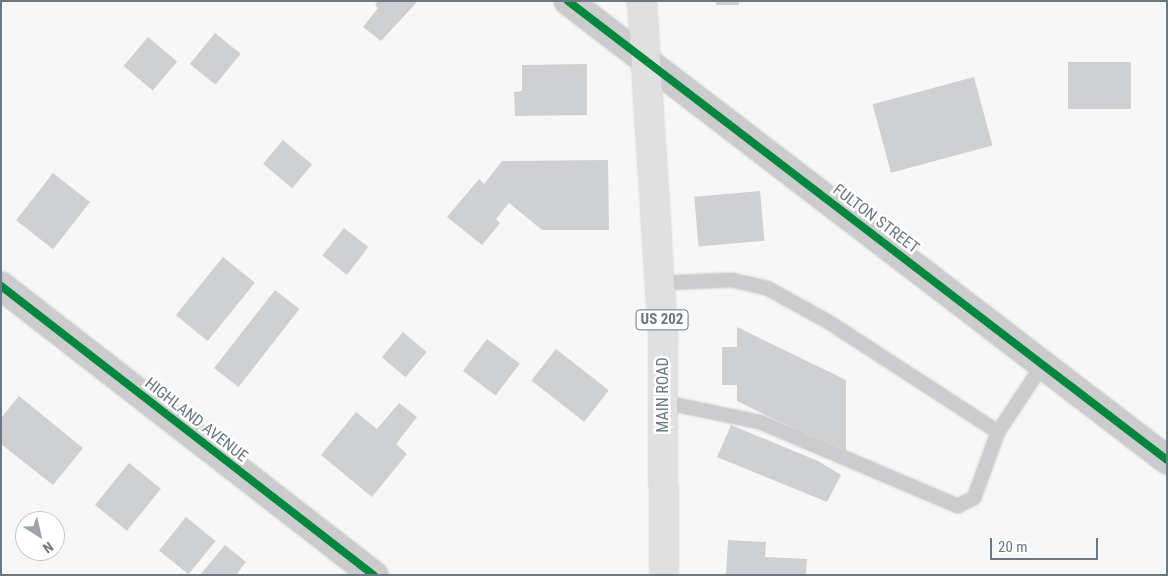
<!DOCTYPE html>
<html>
<head>
<meta charset="utf-8">
<style>
	body { margin:0 }
	#map { position:relative; width:1168px; height:576px; overflow:hidden; background:#f7f7f7; font-family:"Roboto Condensed",sans-serif }
	div>[style] { position:absolute }
	.building>* { inset:0; background:#cfd0d1; transform-origin:0 0 }
	.roads { filter:drop-shadow(0 0 1px #d4d5d6) drop-shadow(0 0 1px #d4d5d6) }
	.service>* { height:14px; margin:-7px; padding:0 7px; transform-origin:7px; border-radius:7px; background:#ccccce }
	.minor>* { height:28px; margin:-14px; padding:0 14px; transform-origin:14px; border-radius:14px; background:#ccccce }
	.primary>* { height:28px; margin:-14px; padding:0 14px; transform-origin:14px; border-radius:14px; background:#e0e0e1 }
	.cycleway>* { height:8px; margin:-4px; padding:0 4px; transform-origin:4px; border-radius:4px; background:#00873e }
	span { translate:-50% -50%; white-space:nowrap; text-align:center; line-height:1.15; -webkit-text-stroke:5px #fff; paint-order:stroke }
	.shield-label span { padding:1px 4px; background:#fff; border:1px solid; border-radius:4px; -webkit-text-stroke-width:0 }
	.shield-label { font-size:15px; color:#6a7784; font-weight:700 }
	.street-label { font-size:16px; color:#6a7784 }
	.frame { position:absolute; inset:0; border:2px solid #6a7784; pointer-events:none }
	.north { position:absolute; left:15px; top:511px; width:50px; height:50px; box-sizing:border-box; background:#fff; border:1px solid #c3c9ce; border-radius:50%; rotate:145deg; font-size:14px; font-weight:700; line-height:20px; text-align:center; color:#6a7784 }
	.north::after { content:''; display:block; margin:auto; width:18px; height:22px; background:#9ba4ac; clip-path:polygon(50% 0,100% 100%,50% 72%,0 100%) }
	.scale { position:absolute; left:990px; top:538px; width:108px; height:22px; box-sizing:border-box; border:2px solid #6a7784; border-top:0; padding-left:6px; font-size:15px; line-height:18px; white-space:nowrap; color:#6a7784; -webkit-text-stroke:4px #fff; paint-order:stroke }
</style>
</head>
<body>
<div id="map">
	<div class="building">
		<div style="clip-path:polygon(378px 1px,418px 1px,381px 41px,363px 27px,378px 8px,375px 5px)"></div>
		<div style="left:716px;top:1px;width:23px;height:4px"></div>
		<div style="left:215px;top:33px;width:33px;height:40px;rotate:39deg"></div>
		<div style="left:148px;top:37px;width:38px;height:38px;rotate:40deg"></div>
		<div style="left:1068px;top:62px;width:63px;height:47px"></div>
		<div style="clip-path:polygon(587px 64px,587px 115px,515px 116px,514px 92px,522px 91px,522px 65px)"></div>
		<div style="left:974px;top:77px;width:71px;height:105px;rotate:75deg"></div>
		<div style="left:283px;top:140px;width:38px;height:31px;rotate:40deg"></div>
		<div style="clip-path:polygon(608px 160px,609px 230px,542px 230px,509px 203px,496px 219px,500px 223px,482px 245px,447px 217px,479px 179px,484px 184px,502px 161px)"></div>
		<div style="left:53px;top:173px;width:47px;height:60px;rotate:38deg"></div>
		<div style="left:760px;top:191px;width:50px;height:66px;rotate:85deg"></div>
		<div style="left:344px;top:228px;width:31px;height:35px;rotate:38deg"></div>
		<div style="left:223px;top:257px;width:41px;height:75px;rotate:39deg"></div>
		<div style="left:275px;top:290px;width:31px;height:99px;rotate:38deg"></div>
		<div style="clip-path:polygon(737px 327px,846px 380px,846px 454px,737px 401px,737px 385px,722px 385px,722px 347px,737px 347px)"></div>
		<div style="left:403px;top:332px;width:31px;height:33px;rotate:40deg"></div>
		<div style="left:487px;top:339px;width:41px;height:40px;rotate:37deg"></div>
		<div style="left:556px;top:349px;width:67px;height:40px;rotate:38deg"></div>
		<div style="clip-path:polygon(19px 396px,83px 448px,53px 485px,1px 444px,1px 418px)"></div>
		<div style="clip-path:polygon(399px 403px,417px 417px,396px 444px,407px 454px,372px 497px,321px 455px,356px 412px,377px 429px)"></div>
		<div style="clip-path:polygon(731px 425px,818px 461px,841px 475px,827px 502px,717px 457px)"></div>
		<div style="left:129px;top:463px;width:41px;height:54px;rotate:39deg"></div>
		<div style="left:186px;top:517px;width:38px;height:43px;rotate:39deg"></div>
		<div style="clip-path:polygon(728px 540px,766px 542px,765px 557px,807px 559px,806px 575px,726px 575px)"></div>
		<div style="clip-path:polygon(225px 545px,246px 562px,236px 575px,200px 575px)"></div>
	</div>
	<div class="roads">
		<div class="service">
			<div style="left:660px;top:283px;width:72px;rotate:-2.4deg"></div>
			<div style="left:732px;top:280px;width:36px;rotate:13deg"></div>
			<div style="left:767px;top:288px;width:68px;rotate:28.8deg"></div>
			<div style="left:827px;top:321px;width:204px;rotate:33deg"></div>
			<div style="left:663px;top:402px;width:99px;rotate:11.7deg"></div>
			<div style="left:760px;top:422px;width:215px;rotate:23deg"></div>
			<div style="left:958px;top:506px;width:18px;rotate:-27deg"></div>
			<div style="left:974px;top:498px;width:70px;rotate:-70deg"></div>
			<div style="left:998px;top:432px;width:82px;rotate:-56.5deg"></div>
		</div>
		<div class="minor">
			<div style="left:568px;top:1px;width:755px;rotate:37.46deg"></div>
			<div style="left:1px;top:286px;width:472px;rotate:37.8deg"></div>
		</div>
		<div class="primary">
			<div style="left:642px;top:1px;width:338px;rotate:86.4deg"></div>
			<div style="left:663px;top:338px;width:237px;rotate:89.8deg"></div>
		</div>
	</div>
	<div class="cycleway">
		<div style="left:568px;top:1px;width:755px;rotate:37.46deg"></div>
		<div style="left:1px;top:286px;width:472px;rotate:37.8deg"></div>
	</div>
	<div class="shield-label">
		<span style="left:662px;top:320px">US 202</span>
	</div>
	<div class="street-label">
		<span style="left:876px;top:219px;rotate:37deg">FULTON STREET</span>
		<span style="left:663px;top:395px;rotate:-90deg">MAIN ROAD</span>
		<span style="left:196px;top:420px;rotate:38deg">HIGHLAND AVENUE</span>
	</div>
	<div class="frame"></div>
	<div class="north">N</div>
	<div class="scale">20 m</div>
</div>
</body>
</html>
